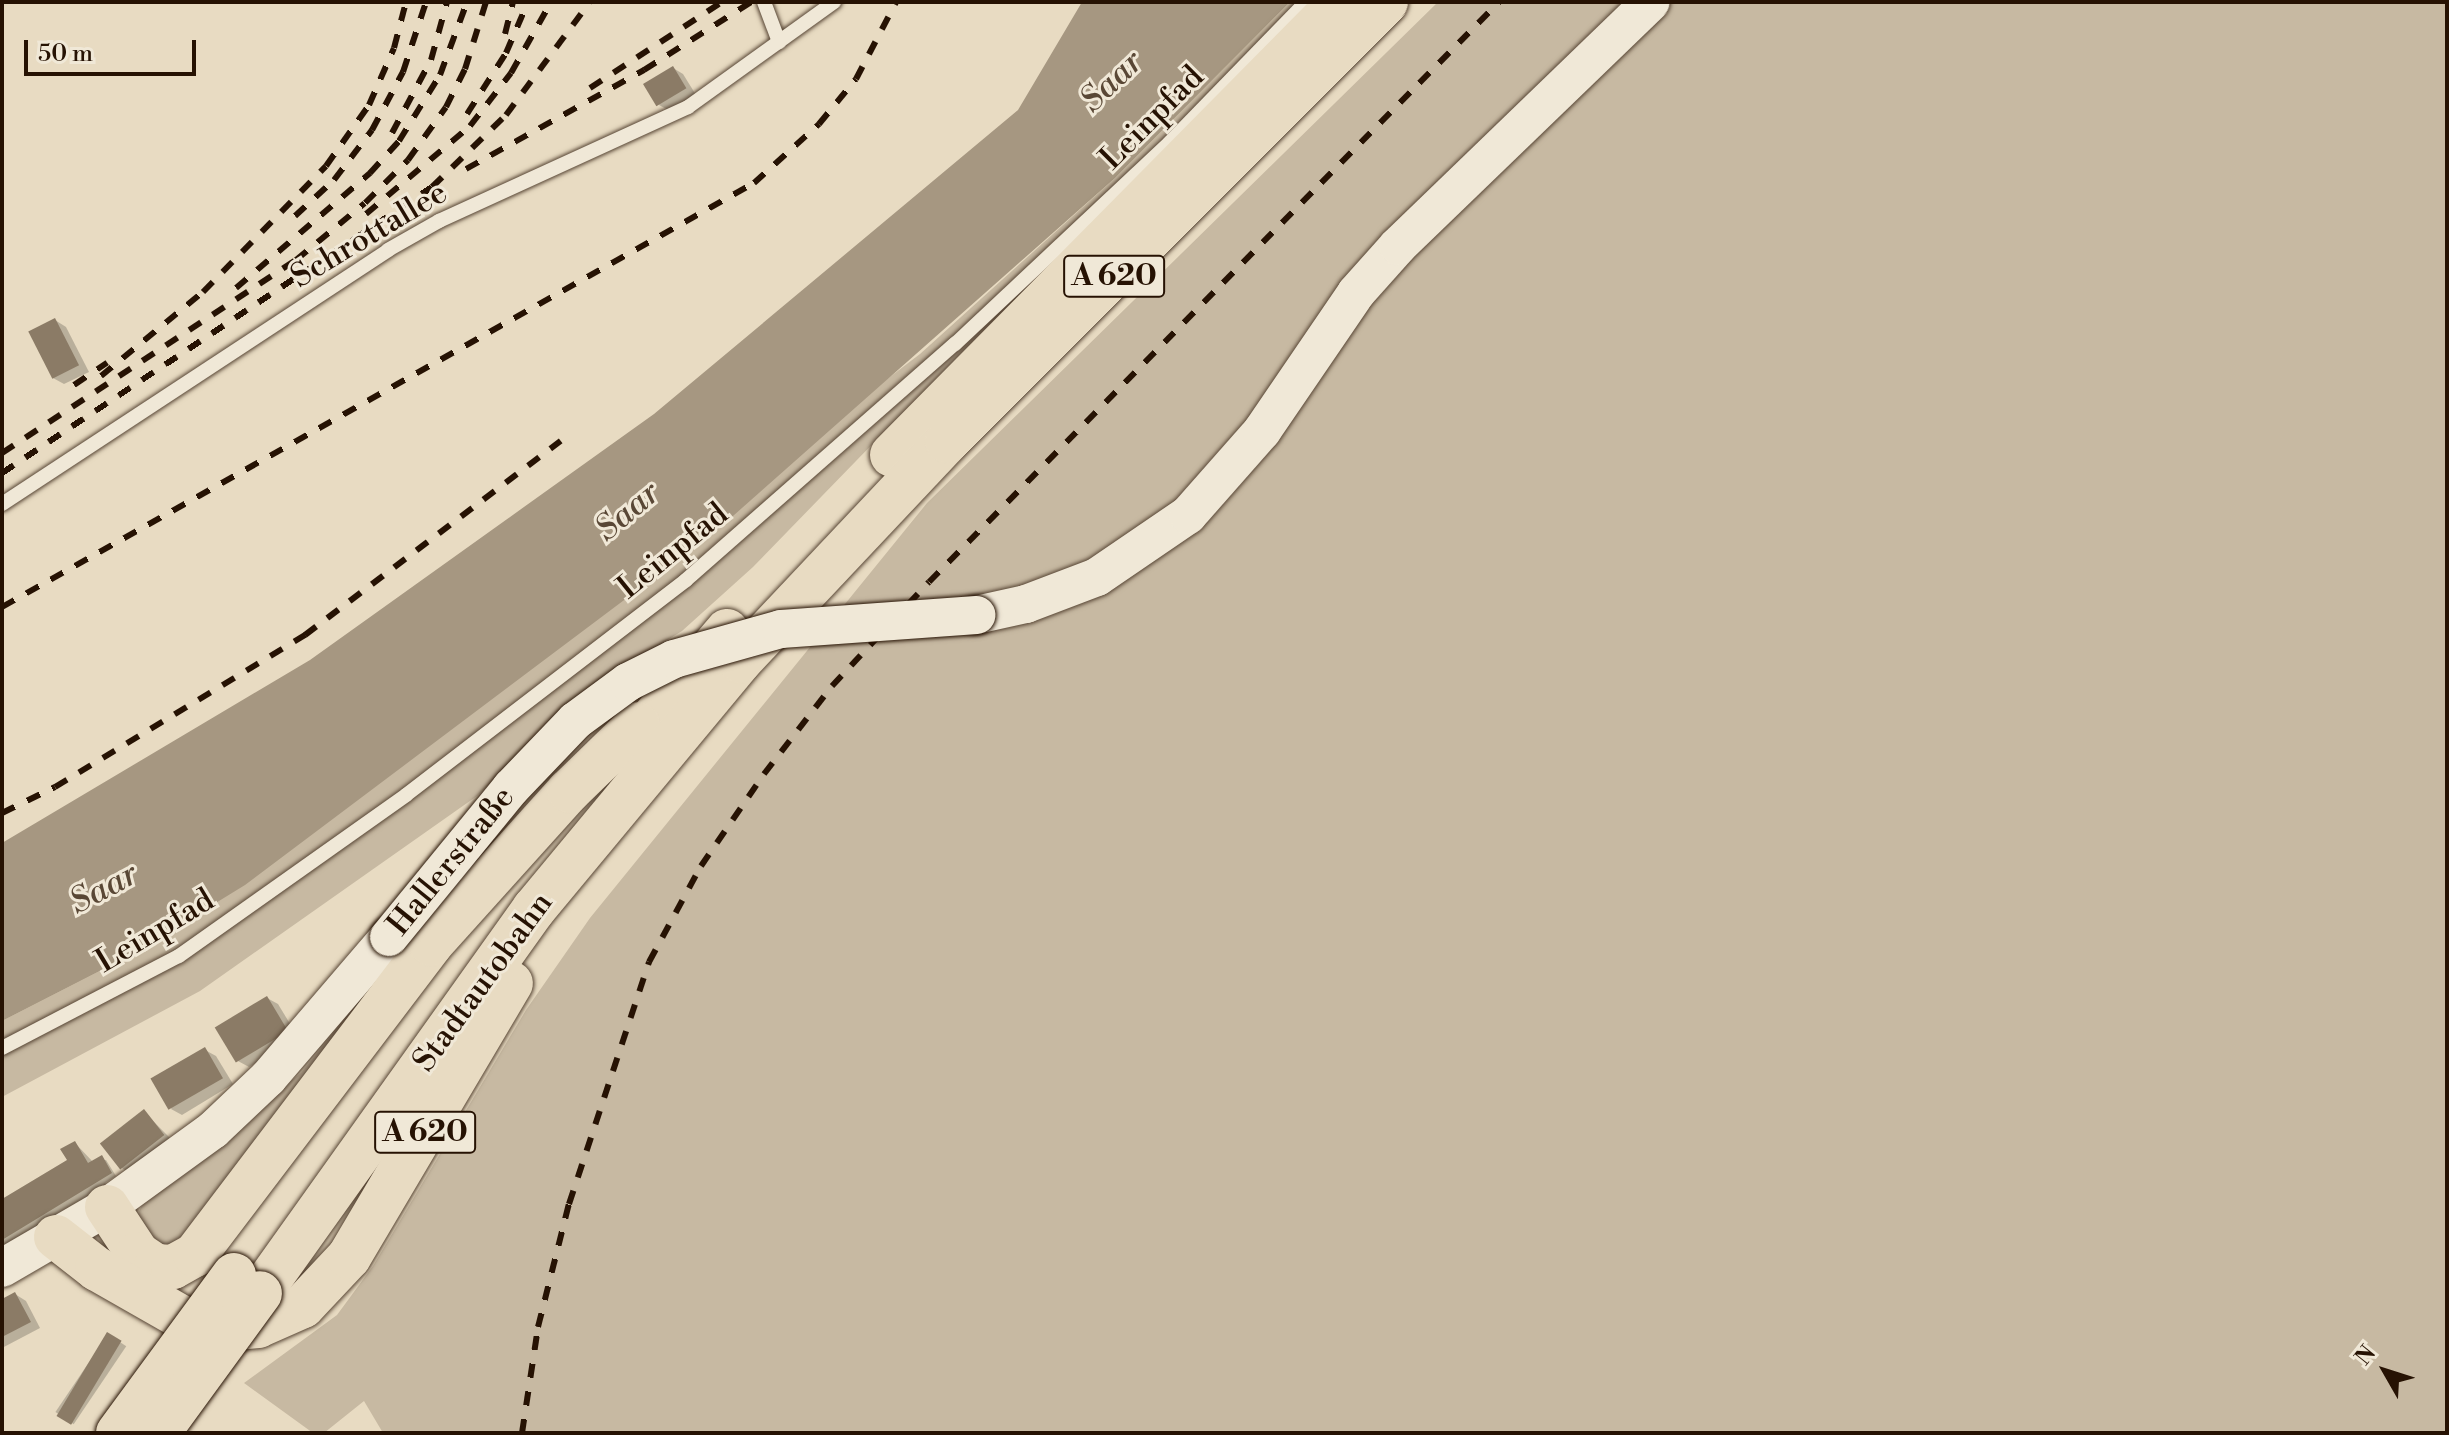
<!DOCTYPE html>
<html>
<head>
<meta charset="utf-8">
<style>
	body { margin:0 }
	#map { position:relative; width:2449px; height:1435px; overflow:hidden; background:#e8dbc2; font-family:"Libre Bodoni",serif }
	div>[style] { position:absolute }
	.green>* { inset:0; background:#c7b9a2 }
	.water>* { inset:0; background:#a69781 }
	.shadow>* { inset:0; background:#0003; transform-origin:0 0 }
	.building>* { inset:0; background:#8b7b66; transform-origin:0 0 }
	.roads { filter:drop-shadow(0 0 2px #564433) drop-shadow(0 0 2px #564433) }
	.lane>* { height:14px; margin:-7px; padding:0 7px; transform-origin:7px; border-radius:7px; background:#f0e8d7 }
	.secondary>* { height:38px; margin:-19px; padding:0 19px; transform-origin:19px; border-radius:19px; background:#f0e8d7 }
	.highway>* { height:44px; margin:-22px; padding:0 22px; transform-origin:22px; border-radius:22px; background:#e8dbc2 }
	.rail>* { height:6px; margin-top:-3px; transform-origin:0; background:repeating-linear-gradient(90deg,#261203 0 14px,transparent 0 28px) }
	.bridges { filter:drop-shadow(0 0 2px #261203) drop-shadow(0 0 2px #261203) }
	.secondary-bridge>* { height:38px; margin:-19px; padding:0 19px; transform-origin:19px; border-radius:19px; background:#f0e8d7 }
	.highway-bridge>* { height:44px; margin:-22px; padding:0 22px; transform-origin:22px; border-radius:22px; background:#e8dbc2 }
	span { translate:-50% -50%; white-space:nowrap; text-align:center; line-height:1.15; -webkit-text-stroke:6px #f0e8d7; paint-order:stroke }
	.shield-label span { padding:2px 6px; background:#f0e8d7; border:2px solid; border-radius:6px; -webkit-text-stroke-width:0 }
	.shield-label { font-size:30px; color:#261203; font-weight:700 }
	.street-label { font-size:32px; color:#261203 }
	.water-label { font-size:34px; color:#594735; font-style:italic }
	.frame { position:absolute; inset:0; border:4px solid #261203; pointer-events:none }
	.north { position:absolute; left:2345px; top:1331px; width:80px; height:80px; -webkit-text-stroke:6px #f0e8d7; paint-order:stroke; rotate:309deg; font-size:22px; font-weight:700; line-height:32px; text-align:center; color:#261203 }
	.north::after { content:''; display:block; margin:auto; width:28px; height:36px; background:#261203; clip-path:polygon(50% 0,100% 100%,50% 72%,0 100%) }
	.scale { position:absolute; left:24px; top:40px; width:172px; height:36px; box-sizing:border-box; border:4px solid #261203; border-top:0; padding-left:10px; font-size:24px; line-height:28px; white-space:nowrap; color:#261203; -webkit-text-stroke:6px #f0e8d7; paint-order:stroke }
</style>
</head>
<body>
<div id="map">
	<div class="green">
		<div style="clip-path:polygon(1290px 2px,1302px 2px,753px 567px,682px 631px,588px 688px,477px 796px,200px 991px,2px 1097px,2px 1021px,131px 955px,920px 354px,1115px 178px)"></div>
		<div style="clip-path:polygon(1438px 2px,2447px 2px,2447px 1433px,383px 1433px,364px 1401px,324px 1433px,313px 1433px,244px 1383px,337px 1315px,373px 1266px,526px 1010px,590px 918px,927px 503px)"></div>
		<div style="clip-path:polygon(354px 1008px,195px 1229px,166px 1247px,153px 1245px,138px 1214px,144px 1200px,301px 1073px)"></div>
	</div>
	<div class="water">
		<div style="clip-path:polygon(1082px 2px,1290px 2px,1115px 178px,716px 531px,245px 885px,131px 955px,2px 1021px,2px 843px,310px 660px,654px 414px,1018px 110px)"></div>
	</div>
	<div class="shadow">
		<div style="clip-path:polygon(673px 68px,683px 74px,696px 95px,670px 111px,659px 105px)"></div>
		<div style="clip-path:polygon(55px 320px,66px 327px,89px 372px,64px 384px,53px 378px)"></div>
		<div style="clip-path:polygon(267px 998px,278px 1004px,298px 1037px,249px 1067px,238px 1061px)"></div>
		<div style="clip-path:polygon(205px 1050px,216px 1056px,233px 1084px,182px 1115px,171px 1109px)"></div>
		<div style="clip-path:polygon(144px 1112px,174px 1142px,132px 1175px,122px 1168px)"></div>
		<div style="clip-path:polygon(75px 1143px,93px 1162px,106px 1160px,116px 1176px,105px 1183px,109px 1188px,2px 1252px,2px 1201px,69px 1161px)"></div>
		<div style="clip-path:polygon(15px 1294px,26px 1301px,40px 1328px,2px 1348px,2px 1301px)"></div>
		<div style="left:108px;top:1334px;width:22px;height:94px;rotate:34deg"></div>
	</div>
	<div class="building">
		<div style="left:673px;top:66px;width:26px;height:35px;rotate:59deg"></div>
		<div style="left:55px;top:318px;width:53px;height:30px;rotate:63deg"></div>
		<div style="left:267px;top:996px;width:41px;height:61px;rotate:59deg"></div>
		<div style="left:205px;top:1047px;width:36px;height:63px;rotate:60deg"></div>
		<div style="left:144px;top:1109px;width:33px;height:56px;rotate:52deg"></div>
		<div style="clip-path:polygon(75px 1141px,88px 1163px,102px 1155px,112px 1173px,2px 1240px,2px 1199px,67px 1160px,60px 1149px)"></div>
		<div style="clip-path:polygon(15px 1292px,31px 1322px,2px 1337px,2px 1299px)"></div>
		<div style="left:107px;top:1332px;width:17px;height:98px;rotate:31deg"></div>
	</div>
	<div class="roads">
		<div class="lane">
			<div style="left:764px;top:2px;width:43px;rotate:69.4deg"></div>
			<div style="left:2px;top:504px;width:462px;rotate:-33.3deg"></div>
			<div style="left:388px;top:250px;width:59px;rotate:-29.6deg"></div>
			<div style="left:439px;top:221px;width:274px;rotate:-24.6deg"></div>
			<div style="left:688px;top:107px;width:180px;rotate:-35.7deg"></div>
			<div style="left:2px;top:1048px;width:199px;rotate:-27.5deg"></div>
			<div style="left:179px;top:956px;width:278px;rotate:-35.3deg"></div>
			<div style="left:406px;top:795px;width:353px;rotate:-37.5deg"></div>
			<div style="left:686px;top:580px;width:358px;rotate:-41.3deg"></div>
			<div style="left:955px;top:344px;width:295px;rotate:-43.2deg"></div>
			<div style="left:1170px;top:142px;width:195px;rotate:-45.8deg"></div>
		</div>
		<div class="secondary">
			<div style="left:976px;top:615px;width:51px;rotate:-12.4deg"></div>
			<div style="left:1026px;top:604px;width:76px;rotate:-20.8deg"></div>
			<div style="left:1097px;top:577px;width:110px;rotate:-34.3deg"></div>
			<div style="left:1188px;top:515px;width:112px;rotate:-48.6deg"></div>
			<div style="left:1262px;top:431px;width:167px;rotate:-55.7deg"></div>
			<div style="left:1356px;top:293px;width:63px;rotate:-48.2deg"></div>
			<div style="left:1398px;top:246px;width:351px;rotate:-44deg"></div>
			<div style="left:2px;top:1268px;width:121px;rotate:-30.2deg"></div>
			<div style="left:107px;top:1207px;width:131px;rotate:-36deg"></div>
			<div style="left:213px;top:1130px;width:76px;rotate:-43.4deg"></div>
			<div style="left:268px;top:1078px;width:186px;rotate:-49.4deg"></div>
		</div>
		<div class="highway">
			<div style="left:892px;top:455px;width:637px;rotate:-45.32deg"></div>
			<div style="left:624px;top:752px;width:159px;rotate:-49.6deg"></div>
			<div style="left:107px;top:1207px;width:56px;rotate:56.6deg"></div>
			<div style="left:138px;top:1254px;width:22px;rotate:34deg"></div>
			<div style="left:156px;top:1266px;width:17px;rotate:3deg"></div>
			<div style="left:173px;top:1267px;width:25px;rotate:-29deg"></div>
			<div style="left:195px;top:1255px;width:390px;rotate:-52.8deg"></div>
			<div style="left:431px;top:944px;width:206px;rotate:-48deg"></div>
			<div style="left:569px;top:791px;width:96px;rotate:-44.2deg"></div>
			<div style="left:56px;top:1237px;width:52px;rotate:38deg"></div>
			<div style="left:97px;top:1269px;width:107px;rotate:29.7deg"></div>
			<div style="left:190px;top:1322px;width:36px;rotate:11deg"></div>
			<div style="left:225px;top:1329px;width:33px;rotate:-5deg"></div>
			<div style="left:258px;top:1326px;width:49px;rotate:-24deg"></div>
			<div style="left:303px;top:1306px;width:67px;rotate:-46.8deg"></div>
			<div style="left:349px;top:1257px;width:318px;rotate:-59.4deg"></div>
			<div style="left:260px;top:1293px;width:472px;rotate:-54.5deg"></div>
			<div style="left:534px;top:909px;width:322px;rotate:-50.3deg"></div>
			<div style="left:740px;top:661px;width:302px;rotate:-46.7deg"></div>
			<div style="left:947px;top:441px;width:621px;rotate:-45deg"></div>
		</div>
	</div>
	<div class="rail">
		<div style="left:505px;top:34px;width:33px;rotate:-76deg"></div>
		<div style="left:590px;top:88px;width:158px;rotate:-33.1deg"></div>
		<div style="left:467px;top:114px;width:72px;rotate:-57.4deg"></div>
		<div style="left:506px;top:53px;width:56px;rotate:-66.7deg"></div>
		<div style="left:392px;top:133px;width:83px;rotate:-61.9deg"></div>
		<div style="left:431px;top:60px;width:60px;rotate:-74.6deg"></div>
		<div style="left:466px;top:169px;width:204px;rotate:-29.1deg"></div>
		<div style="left:644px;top:70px;width:127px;rotate:-32.4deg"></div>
		<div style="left:366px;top:214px;width:136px;rotate:-40.2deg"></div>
		<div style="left:470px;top:126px;width:67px;rotate:-52.3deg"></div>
		<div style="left:511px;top:73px;width:81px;rotate:-60.6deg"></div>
		<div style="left:295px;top:216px;width:53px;rotate:-42.7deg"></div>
		<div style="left:334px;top:180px;width:63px;rotate:-52.8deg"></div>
		<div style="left:372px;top:130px;width:66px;rotate:-61.9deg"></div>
		<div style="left:403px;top:72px;width:74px;rotate:-71.8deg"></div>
		<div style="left:236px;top:288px;width:177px;rotate:-40.6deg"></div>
		<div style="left:370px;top:173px;width:43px;rotate:-47.8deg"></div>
		<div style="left:399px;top:141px;width:78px;rotate:-58.2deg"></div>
		<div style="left:440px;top:75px;width:78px;rotate:-69.7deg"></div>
		<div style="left:101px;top:376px;width:132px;rotate:-39.5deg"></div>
		<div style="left:203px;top:292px;width:176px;rotate:-45.7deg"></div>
		<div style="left:326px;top:166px;width:75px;rotate:-54.8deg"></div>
		<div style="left:369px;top:105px;width:62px;rotate:-66.3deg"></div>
		<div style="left:394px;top:48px;width:48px;rotate:-75.4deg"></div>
		<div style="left:74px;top:385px;width:40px;rotate:-34deg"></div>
		<div style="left:2px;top:453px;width:352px;rotate:-33.3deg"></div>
		<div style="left:296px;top:260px;width:89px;rotate:-39.6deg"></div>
		<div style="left:365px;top:203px;width:61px;rotate:-45deg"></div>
		<div style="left:408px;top:160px;width:65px;rotate:-54.4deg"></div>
		<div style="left:446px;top:107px;width:42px;rotate:-63.4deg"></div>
		<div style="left:465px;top:69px;width:70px;rotate:-72.6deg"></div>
		<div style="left:2px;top:473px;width:516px;rotate:-33.63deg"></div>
		<div style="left:432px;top:187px;width:103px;rotate:-44.2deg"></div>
		<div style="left:506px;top:115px;width:141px;rotate:-53.4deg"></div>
		<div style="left:2px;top:607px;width:863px;rotate:-29.42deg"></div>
		<div style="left:754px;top:183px;width:88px;rotate:-42.2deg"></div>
		<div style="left:819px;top:124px;width:58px;rotate:-50.6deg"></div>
		<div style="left:856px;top:79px;width:87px;rotate:-62.5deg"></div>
		<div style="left:2px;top:813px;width:59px;rotate:-26.1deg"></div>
		<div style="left:55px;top:787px;width:293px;rotate:-31.3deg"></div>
		<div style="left:305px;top:635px;width:321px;rotate:-37.2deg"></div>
		<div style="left:522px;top:1433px;width:107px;rotate:-81.4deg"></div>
		<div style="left:538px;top:1327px;width:127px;rotate:-75.9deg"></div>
		<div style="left:569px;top:1204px;width:255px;rotate:-71.7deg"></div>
		<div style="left:649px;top:962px;width:109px;rotate:-61.6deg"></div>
		<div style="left:701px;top:866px;width:112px;rotate:-55.6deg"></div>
		<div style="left:764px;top:774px;width:111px;rotate:-52.3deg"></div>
		<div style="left:832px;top:686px;width:142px;rotate:-47deg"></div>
		<div style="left:929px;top:582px;width:813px;rotate:-45.5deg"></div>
	</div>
	<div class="bridges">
		<div class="secondary-bridge">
			<div style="left:389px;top:937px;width:193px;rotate:-50.7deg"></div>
			<div style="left:511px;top:788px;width:93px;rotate:-46.3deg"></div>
			<div style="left:575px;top:721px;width:66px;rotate:-36.3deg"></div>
			<div style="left:628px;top:682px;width:51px;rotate:-26.6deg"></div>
			<div style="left:674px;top:659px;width:111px;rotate:-15.7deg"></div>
			<div style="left:781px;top:629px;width:196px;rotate:-4.1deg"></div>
		</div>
		<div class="highway-bridge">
			<div style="left:118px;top:1433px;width:196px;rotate:-53.7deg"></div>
			<div style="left:158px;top:1433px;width:173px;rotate:-53.9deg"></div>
		</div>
	</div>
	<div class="shield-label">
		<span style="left:1114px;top:276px">A 620</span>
		<span style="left:425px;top:1132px">A 620</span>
	</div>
	<div class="street-label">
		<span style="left:1152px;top:118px;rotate:-45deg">Leinpfad</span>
		<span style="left:369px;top:235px;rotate:-31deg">Schrottallee</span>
		<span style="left:673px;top:551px;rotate:-39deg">Leinpfad</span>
		<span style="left:451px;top:861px;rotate:-51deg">Hallerstraße</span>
		<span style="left:155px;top:931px;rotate:-31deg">Leinpfad</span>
		<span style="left:483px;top:982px;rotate:-54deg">Stadtautobahn</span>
	</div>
	<div class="water-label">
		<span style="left:1112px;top:82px;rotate:-44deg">Saar</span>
		<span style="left:628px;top:512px;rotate:-40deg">Saar</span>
		<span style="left:104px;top:889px;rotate:-28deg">Saar</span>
	</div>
	<div class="frame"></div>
	<div class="north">N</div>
	<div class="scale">50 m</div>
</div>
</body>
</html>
